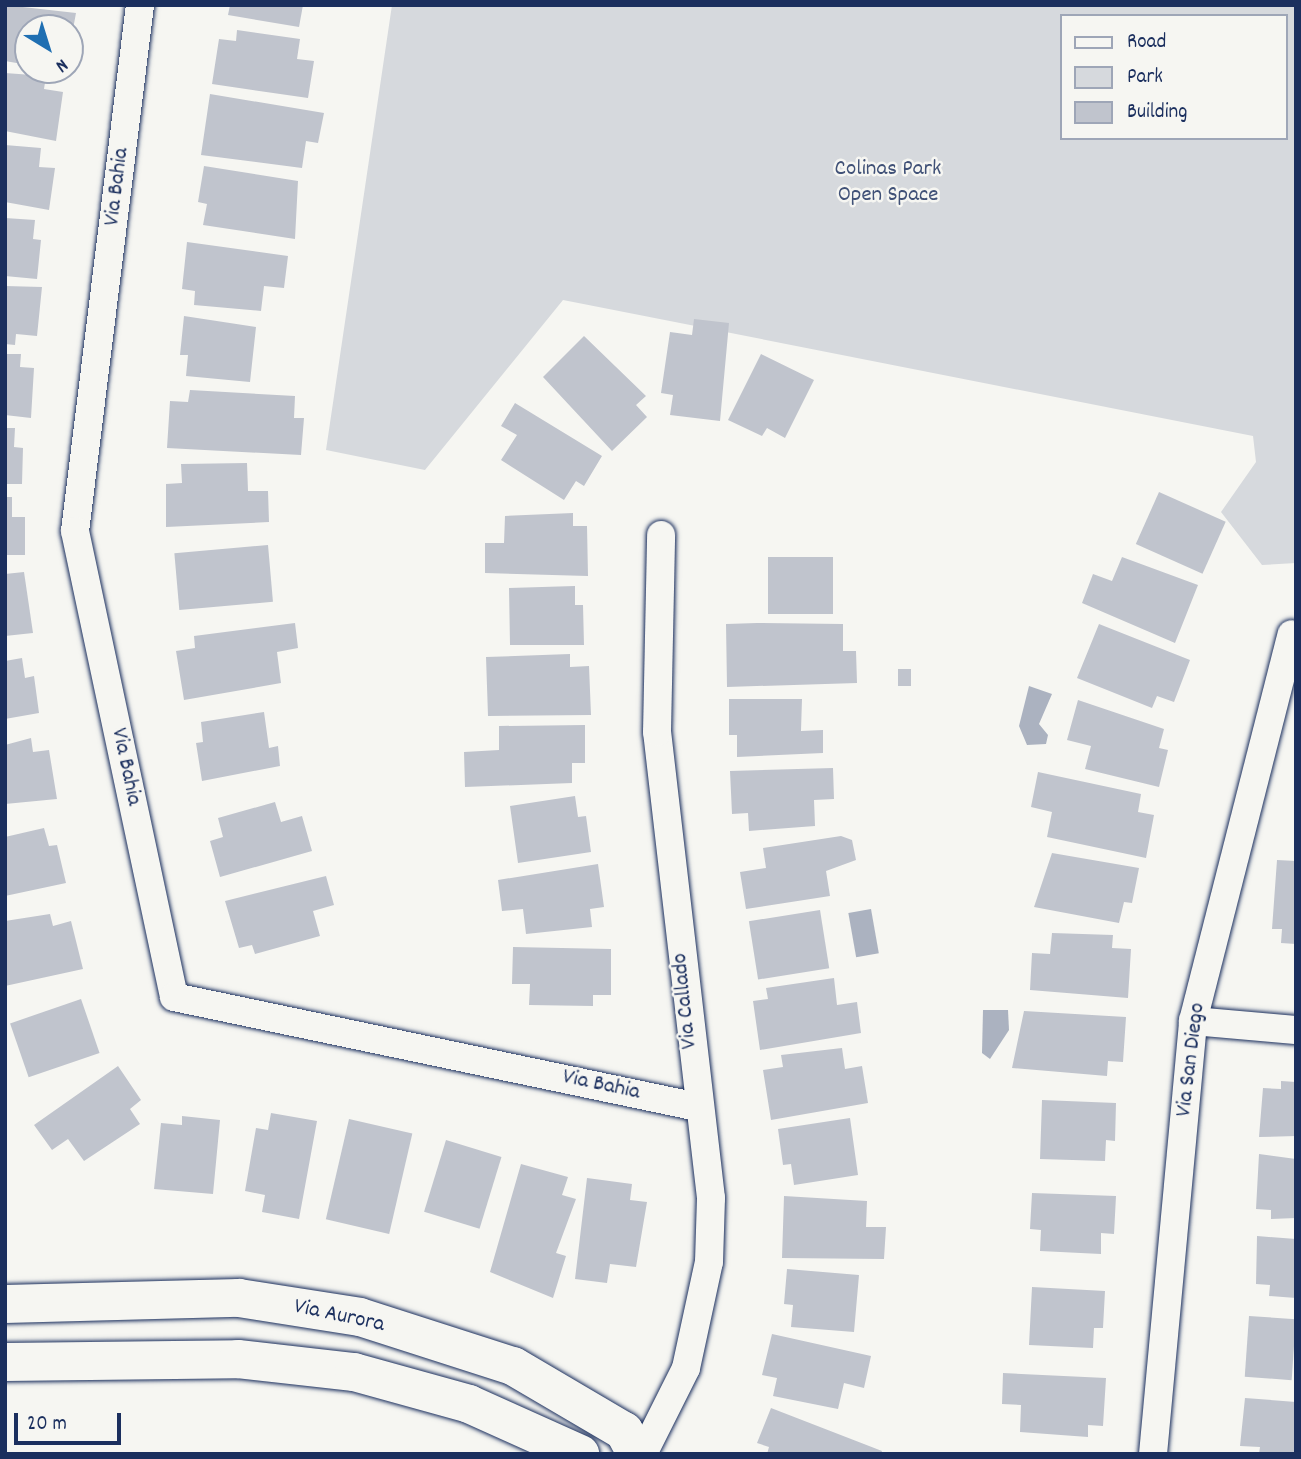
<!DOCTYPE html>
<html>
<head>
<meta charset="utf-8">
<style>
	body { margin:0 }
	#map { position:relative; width:1301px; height:1459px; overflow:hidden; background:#f6f6f2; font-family:Dekko,sans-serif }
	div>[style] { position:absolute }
	.green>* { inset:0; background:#d6d9dd }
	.water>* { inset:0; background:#abb2c0; transform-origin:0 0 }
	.building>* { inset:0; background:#c0c4cd; transform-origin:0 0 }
	.roads { filter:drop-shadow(0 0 2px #1b2f5e) drop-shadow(0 0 2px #1b2f5e) }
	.street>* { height:28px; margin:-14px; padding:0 14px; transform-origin:14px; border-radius:14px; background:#f6f6f2 }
	.secondary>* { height:38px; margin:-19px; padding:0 19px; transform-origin:19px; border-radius:19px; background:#f6f6f2 }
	span { translate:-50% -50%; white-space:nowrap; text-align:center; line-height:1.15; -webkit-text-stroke:5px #f6f6f2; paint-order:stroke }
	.park-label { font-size:23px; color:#405177 }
	.street-label { font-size:23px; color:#1b2f5e }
	.frame { position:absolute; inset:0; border:7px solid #1b2f5e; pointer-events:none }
	.legend { position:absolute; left:1060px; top:14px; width:228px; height:126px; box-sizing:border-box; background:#f6f6f2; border:2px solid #9ea6b7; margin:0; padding:9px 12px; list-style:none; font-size:21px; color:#1b2f5e }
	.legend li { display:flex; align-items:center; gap:14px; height:35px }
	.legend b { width:35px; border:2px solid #9ea6b7 }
	.north { position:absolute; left:14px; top:14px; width:70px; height:70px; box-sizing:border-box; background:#f6f6f2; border:2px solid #9ea6b7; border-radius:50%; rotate:142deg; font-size:19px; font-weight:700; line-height:28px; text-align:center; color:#1b2f5e }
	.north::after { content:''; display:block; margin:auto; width:24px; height:32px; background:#1f6fb2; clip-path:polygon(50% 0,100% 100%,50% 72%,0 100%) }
	.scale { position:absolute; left:14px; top:1413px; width:107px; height:32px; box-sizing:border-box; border:4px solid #1b2f5e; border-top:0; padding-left:9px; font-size:21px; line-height:24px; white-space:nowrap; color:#1b2f5e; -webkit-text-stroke:5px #f6f6f2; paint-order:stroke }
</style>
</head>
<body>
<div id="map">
	<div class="green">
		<div style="clip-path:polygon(evenodd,392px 5px,1296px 5px,1296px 563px,1262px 565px,1221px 512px,1256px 462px,1253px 436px,563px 300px,425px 470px,326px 450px,392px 5px,1061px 16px,1285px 16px,1285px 138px,1061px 138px,1061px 16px)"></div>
	</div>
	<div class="water">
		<div style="clip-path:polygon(1029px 686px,1052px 694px,1039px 724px,1048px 735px,1046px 744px,1027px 745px,1019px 726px)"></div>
		<div style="left:871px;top:909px;width:45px;height:23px;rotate:80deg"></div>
		<div style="clip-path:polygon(983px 1010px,1008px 1010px,1009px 1030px,990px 1059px,982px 1053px)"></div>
	</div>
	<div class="building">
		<div style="clip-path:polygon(5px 5px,76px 13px,71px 40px,70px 28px,28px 28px,28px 65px,5px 61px)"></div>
		<div style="clip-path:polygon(230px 5px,303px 5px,299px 27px,228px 15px)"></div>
		<div style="clip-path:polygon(237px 30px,300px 39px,297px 59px,314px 61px,308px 98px,212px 84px,219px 39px,236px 41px)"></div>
		<div style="clip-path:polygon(5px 73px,46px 76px,44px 89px,63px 92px,56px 141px,5px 131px)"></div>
		<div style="clip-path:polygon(210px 94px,324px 113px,318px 143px,306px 141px,302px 168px,201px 155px)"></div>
		<div style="clip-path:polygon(5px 145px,41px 148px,39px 167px,55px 168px,49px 210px,5px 202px)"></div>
		<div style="clip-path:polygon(204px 166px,298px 181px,295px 239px,203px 225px,207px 204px,198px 202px)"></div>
		<div style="clip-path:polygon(5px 218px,35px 220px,33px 239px,41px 240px,37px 279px,5px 276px)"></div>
		<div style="clip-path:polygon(187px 242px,288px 256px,284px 288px,264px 286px,261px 311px,194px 305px,195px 291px,182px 289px)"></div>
		<div style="clip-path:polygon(5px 286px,42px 287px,37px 336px,16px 334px,15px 345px,5px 344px)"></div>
		<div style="clip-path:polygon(184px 316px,256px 327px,250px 382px,186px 376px,188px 355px,180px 355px)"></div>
		<div style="clip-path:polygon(694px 319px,729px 323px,720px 421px,670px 415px,673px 395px,661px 393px,670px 332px,692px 335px)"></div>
		<div style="clip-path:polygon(584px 336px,646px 396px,636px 405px,647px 417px,612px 451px,543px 377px)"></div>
		<div style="clip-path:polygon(6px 354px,21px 354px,20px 367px,34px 368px,31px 418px,5px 415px)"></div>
		<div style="clip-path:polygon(761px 354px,814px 380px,785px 438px,767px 428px,762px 436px,728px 420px)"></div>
		<div style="clip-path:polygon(190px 390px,295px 396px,294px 418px,304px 418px,301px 455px,167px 448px,170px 401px,188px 402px)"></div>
		<div style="clip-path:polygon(515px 403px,602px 456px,584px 486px,576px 481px,564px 500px,501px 460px,517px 435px,501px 426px)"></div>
		<div style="clip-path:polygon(5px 428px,15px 428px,14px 447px,23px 448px,22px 484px,5px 484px)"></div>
		<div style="clip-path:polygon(247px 463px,248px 491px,268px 491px,269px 522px,166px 527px,166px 484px,182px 483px,181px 464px)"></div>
		<div style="left:1159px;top:492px;width:73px;height:57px;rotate:24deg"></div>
		<div style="clip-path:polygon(5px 497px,12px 497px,12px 517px,25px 517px,25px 555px,5px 555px)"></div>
		<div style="clip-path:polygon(573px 513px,573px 526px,587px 526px,588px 576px,485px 573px,485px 543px,504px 543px,505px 516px)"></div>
		<div style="left:268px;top:545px;width:57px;height:94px;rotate:85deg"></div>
		<div style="left:768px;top:557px;width:65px;height:57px"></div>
		<div style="clip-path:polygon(1122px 557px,1198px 585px,1175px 643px,1082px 603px,1093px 574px,1112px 581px)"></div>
		<div style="clip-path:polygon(24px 572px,33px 633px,5px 636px,5px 574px)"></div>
		<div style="clip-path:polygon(575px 586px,575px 605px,583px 605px,584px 645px,510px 645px,509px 588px)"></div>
		<div style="clip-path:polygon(295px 623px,298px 648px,277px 652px,281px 683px,184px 700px,176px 651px,195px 648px,194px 636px)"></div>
		<div style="clip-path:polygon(757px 623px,843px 624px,843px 651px,856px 651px,857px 683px,727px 687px,726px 624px)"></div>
		<div style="clip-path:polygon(1099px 624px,1190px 660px,1174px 702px,1157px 696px,1152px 708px,1077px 678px)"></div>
		<div style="clip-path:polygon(570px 654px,570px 667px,589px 666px,591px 715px,488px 716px,486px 657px)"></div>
		<div style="clip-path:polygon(22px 658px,25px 678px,34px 676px,39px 713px,5px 719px,5px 661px)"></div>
		<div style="left:898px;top:669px;width:13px;height:17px"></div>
		<div style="clip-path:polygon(729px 699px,802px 699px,801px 731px,823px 730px,823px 753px,737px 757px,737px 735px,729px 735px)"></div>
		<div style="clip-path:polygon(1078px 700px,1164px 729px,1159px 748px,1168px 750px,1159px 787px,1085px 769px,1091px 746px,1067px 740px)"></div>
		<div style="clip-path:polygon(264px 712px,269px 748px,278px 746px,280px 766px,202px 781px,196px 743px,203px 742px,201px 722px)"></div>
		<div style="clip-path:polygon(585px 725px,585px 763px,572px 763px,572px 783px,465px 787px,464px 752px,499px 750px,499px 726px)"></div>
		<div style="clip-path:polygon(31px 738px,33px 752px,49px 750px,57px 799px,5px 804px,5px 745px)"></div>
		<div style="clip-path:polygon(833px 768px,834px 799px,814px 800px,815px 826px,749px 831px,748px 813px,732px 814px,730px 771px)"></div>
		<div style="clip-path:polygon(1038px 772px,1141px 794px,1138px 812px,1154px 815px,1146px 858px,1047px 837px,1052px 812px,1031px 807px)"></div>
		<div style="clip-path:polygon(575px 796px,578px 817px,586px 816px,591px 852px,518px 863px,510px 806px)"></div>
		<div style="clip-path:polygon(275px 802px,281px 822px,302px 816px,312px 851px,220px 877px,210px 841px,223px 837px,218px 818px)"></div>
		<div style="clip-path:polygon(44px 828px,49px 846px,57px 845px,66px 883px,5px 896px,5px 837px)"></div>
		<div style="clip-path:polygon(841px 836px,852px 840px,856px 860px,826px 871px,830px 896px,746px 909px,740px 872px,766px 868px,763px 848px)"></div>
		<div style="clip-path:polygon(1052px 853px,1139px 868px,1132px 903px,1124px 902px,1119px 923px,1034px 907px)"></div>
		<div style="clip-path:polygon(1277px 860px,1296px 861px,1296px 944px,1281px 943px,1282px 929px,1272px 929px)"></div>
		<div style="clip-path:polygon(598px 864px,604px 907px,590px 909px,592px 927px,526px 934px,523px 909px,502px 911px,498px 880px)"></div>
		<div style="clip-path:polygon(326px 876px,334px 905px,313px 911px,320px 936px,255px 954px,252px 945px,239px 948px,225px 901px)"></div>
		<div style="left:820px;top:910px;width:59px;height:72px;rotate:81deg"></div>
		<div style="clip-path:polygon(50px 914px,53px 926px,71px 921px,83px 969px,5px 986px,5px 921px)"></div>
		<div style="clip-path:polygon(1052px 933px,1113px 935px,1112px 948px,1131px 949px,1128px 998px,1030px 990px,1032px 953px,1050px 954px)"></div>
		<div style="clip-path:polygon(513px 947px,611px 949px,611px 995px,593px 995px,593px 1006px,529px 1005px,530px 984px,512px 984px)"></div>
		<div style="clip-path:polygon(834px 978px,837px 1005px,857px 1002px,861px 1033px,760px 1050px,753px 1001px,768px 999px,766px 988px)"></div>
		<div style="left:81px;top:999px;width:57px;height:75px;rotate:71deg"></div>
		<div style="clip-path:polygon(1024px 1011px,1126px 1017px,1123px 1062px,1108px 1061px,1107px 1076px,1012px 1068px)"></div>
		<div style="clip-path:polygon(842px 1048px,845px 1069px,862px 1066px,868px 1103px,771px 1120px,763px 1070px,783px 1067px,781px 1055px)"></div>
		<div style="clip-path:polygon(118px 1066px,141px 1100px,130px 1109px,140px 1124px,84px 1161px,68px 1139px,52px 1150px,34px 1125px)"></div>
		<div style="clip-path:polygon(1281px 1081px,1296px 1082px,1296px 1136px,1259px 1137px,1263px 1088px,1281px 1089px)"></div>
		<div style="clip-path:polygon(1042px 1100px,1116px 1103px,1115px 1141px,1106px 1140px,1105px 1161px,1040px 1159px)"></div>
		<div style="clip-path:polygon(271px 1113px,317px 1121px,299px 1219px,262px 1212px,265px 1195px,245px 1191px,256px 1128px,268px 1130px)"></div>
		<div style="clip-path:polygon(182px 1116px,220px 1120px,213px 1194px,154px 1189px,161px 1123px,182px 1125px)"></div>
		<div style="clip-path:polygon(850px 1118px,858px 1175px,794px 1185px,791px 1164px,783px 1165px,778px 1129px)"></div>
		<div style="left:349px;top:1119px;width:65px;height:103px;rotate:13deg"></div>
		<div style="left:446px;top:1140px;width:58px;height:75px;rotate:17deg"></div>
		<div style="clip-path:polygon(1259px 1154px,1296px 1159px,1296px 1218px,1271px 1219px,1271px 1210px,1256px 1209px)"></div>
		<div style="clip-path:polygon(521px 1164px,568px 1177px,562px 1195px,576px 1199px,556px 1253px,566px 1256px,553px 1298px,490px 1272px)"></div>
		<div style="clip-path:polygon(587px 1178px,632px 1184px,630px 1200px,647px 1202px,636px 1267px,610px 1264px,607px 1283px,575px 1279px)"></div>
		<div style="clip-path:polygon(1032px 1193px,1116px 1196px,1114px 1234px,1101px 1233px,1101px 1254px,1040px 1251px,1041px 1230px,1030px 1229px)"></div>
		<div style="clip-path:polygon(784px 1196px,867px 1201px,866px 1227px,886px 1227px,884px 1259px,782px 1258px)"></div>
		<div style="clip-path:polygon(1257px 1236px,1296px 1239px,1296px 1298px,1269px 1296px,1270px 1285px,1256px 1284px)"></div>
		<div style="clip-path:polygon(787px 1269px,859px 1275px,854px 1332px,791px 1327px,793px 1305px,784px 1304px)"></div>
		<div style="clip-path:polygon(1032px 1287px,1105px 1291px,1103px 1328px,1094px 1328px,1093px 1348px,1029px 1345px)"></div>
		<div style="left:1249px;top:1316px;width:47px;height:61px;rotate:4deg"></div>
		<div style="clip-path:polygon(772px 1334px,871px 1356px,864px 1388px,844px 1383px,838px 1409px,773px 1396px,777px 1378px,762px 1375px)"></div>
		<div style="clip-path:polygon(1003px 1373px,1106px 1378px,1103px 1426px,1088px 1425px,1088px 1437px,1020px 1432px,1021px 1405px,1002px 1404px)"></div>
		<div style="clip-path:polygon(1245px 1398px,1296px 1402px,1296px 1454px,1259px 1454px,1260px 1447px,1240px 1446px)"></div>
		<div style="clip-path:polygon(771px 1408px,882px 1451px,881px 1454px,767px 1454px,769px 1447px,757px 1443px)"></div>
	</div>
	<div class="roads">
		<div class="street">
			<div style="left:140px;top:5px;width:530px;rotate:97.04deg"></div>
			<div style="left:75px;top:531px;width:476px;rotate:78deg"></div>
			<div style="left:174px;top:997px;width:535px;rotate:11.86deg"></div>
			<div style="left:1193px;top:1021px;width:103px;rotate:5deg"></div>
			<div style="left:643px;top:1454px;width:96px;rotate:-63.4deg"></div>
			<div style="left:686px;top:1368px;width:108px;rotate:-77.8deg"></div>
			<div style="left:709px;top:1262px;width:64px;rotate:-88.2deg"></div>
			<div style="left:711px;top:1198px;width:469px;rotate:-96.6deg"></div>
			<div style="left:657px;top:732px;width:197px;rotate:-88.8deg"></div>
			<div style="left:1153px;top:1454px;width:435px;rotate:-84.7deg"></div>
			<div style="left:1193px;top:1021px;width:399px;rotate:-75.7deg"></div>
		</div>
		<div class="secondary">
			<div style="left:5px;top:1304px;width:234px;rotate:-1.5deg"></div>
			<div style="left:239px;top:1298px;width:122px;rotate:8.9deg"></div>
			<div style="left:360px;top:1317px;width:161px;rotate:17.8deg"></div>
			<div style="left:513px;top:1366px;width:129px;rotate:30.4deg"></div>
			<div style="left:624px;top:1431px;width:26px;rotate:62deg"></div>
			<div style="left:5px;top:1362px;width:233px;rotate:-0.7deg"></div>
			<div style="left:238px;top:1359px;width:117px;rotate:6.4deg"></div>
			<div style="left:354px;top:1372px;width:119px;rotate:15.5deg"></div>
			<div style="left:469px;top:1404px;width:122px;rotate:24.2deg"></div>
		</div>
	</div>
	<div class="park-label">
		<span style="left:888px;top:183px">Colinas Park<br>Open Space</span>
	</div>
	<div class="street-label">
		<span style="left:118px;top:187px;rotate:-83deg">Via Bahia</span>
		<span style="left:125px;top:767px;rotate:78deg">Via Bahia</span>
		<span style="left:686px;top:1001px;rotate:-96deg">Via Callado</span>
		<span style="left:1192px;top:1060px;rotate:-83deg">Via San Diego</span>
		<span style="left:601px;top:1086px;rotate:12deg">Via Bahia</span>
		<span style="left:339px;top:1317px;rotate:12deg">Via Aurora</span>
	</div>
	<div class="frame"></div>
	<ul class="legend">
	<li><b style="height:9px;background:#f6f6f2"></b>Road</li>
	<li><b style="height:19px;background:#d6d9dd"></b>Park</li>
	<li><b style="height:19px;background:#c0c4cd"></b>Building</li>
	</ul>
	<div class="north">N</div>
	<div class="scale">20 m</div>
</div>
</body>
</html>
